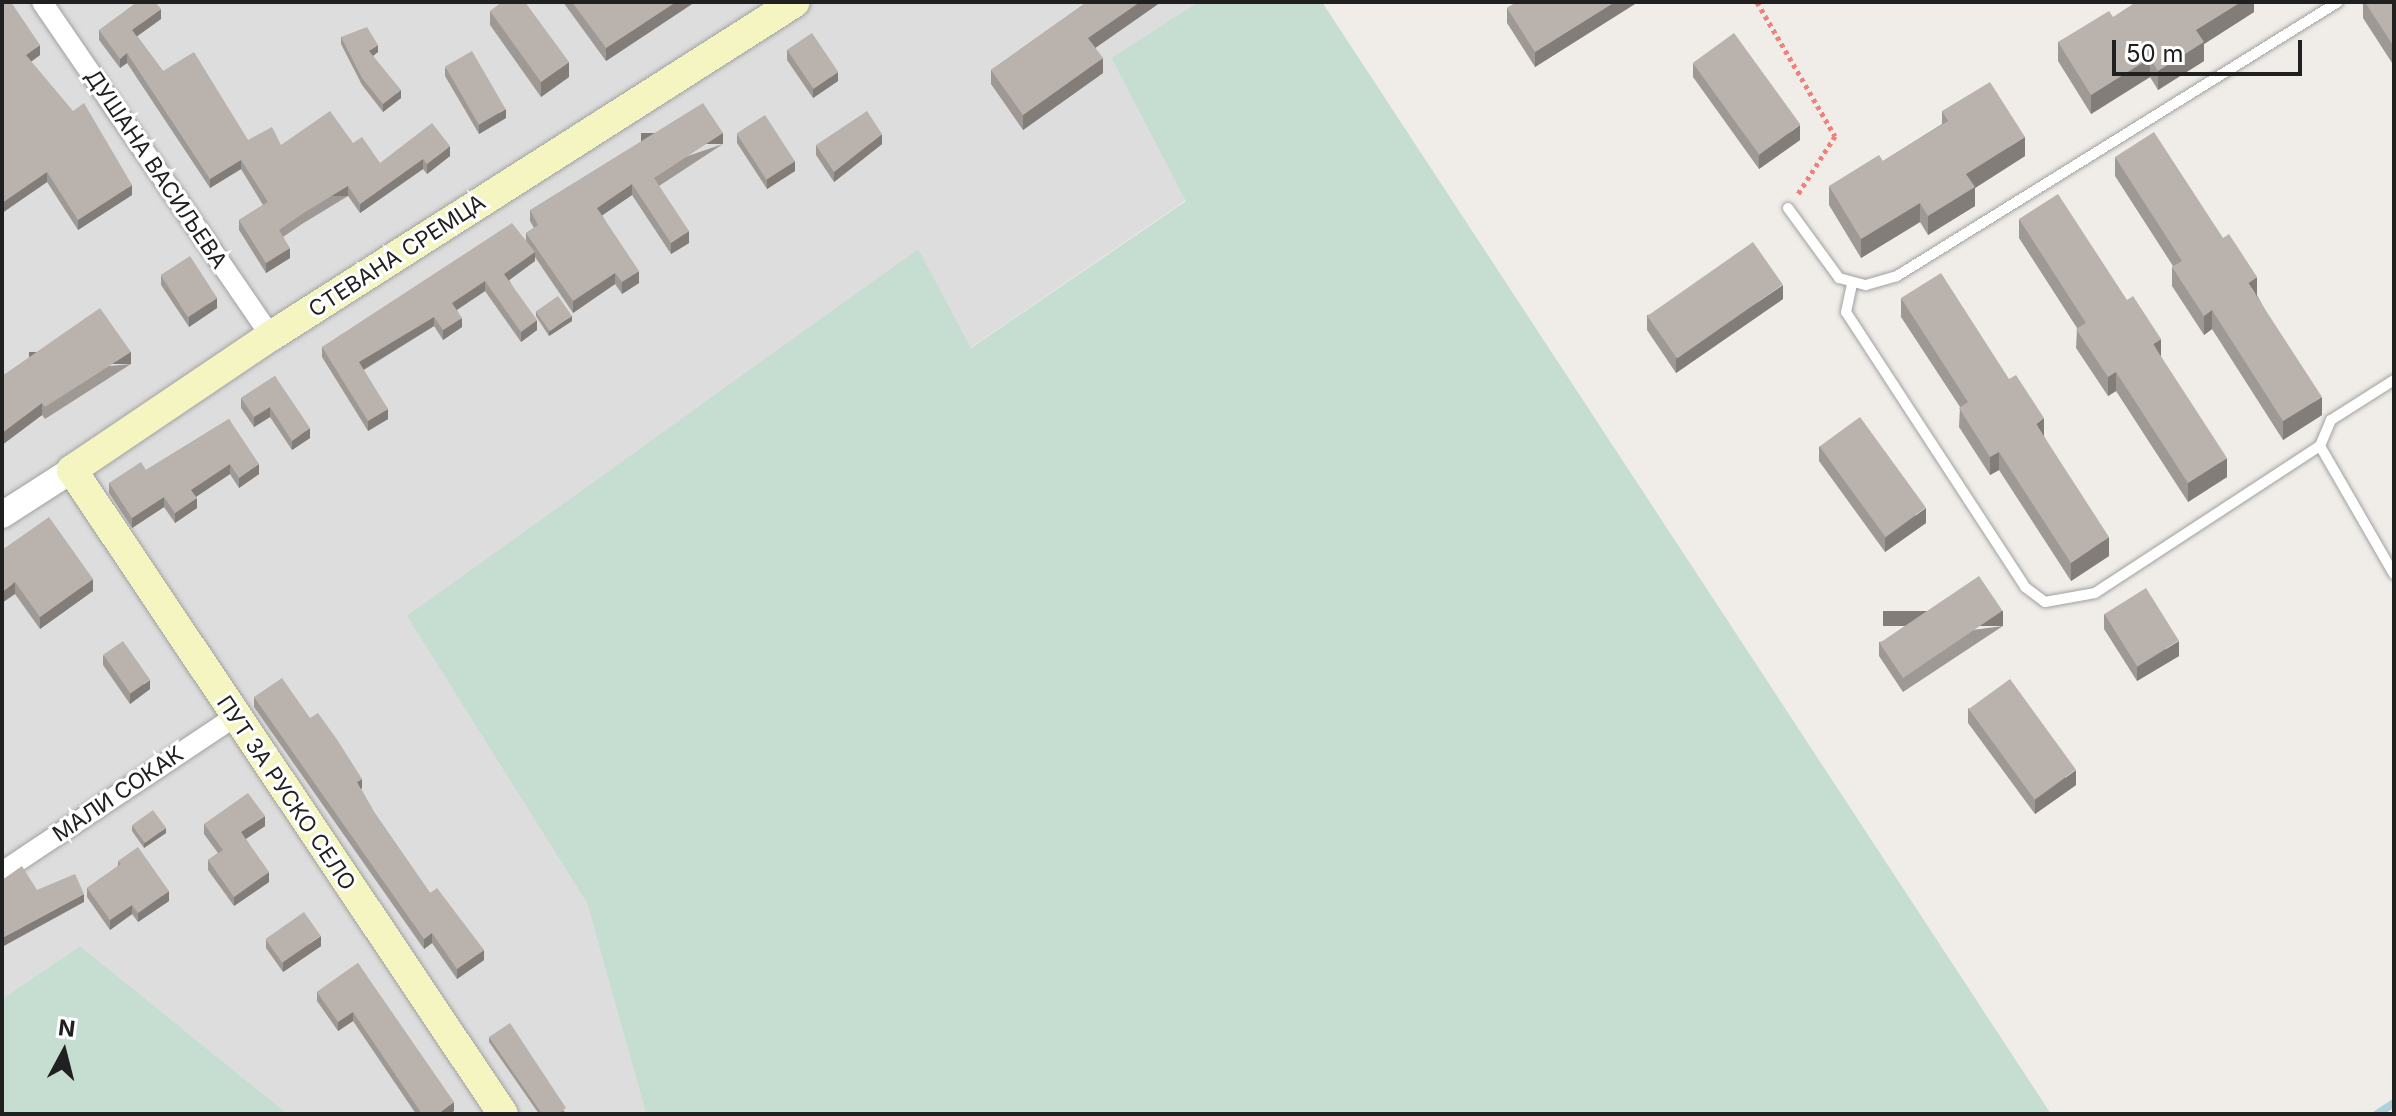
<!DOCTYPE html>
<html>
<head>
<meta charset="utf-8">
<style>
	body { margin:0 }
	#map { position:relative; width:2396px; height:1116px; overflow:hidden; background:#f0ede8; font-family:Inter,sans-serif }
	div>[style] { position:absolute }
	.residential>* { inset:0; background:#dedddd }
	.wetland>* { inset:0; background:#c6ddd1 }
	.stream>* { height:8px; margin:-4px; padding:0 4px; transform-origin:4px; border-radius:4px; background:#acd1da }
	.path>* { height:5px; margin-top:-2.5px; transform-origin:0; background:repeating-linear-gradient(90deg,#ef817a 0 4px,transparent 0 8px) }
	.roads { filter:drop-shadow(0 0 2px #a1a1a1) drop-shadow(0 0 2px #a1a1a1) }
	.service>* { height:10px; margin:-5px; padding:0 5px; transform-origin:5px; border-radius:5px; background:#fff }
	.minor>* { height:20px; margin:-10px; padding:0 10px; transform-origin:10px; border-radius:10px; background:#fff }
	.tertiary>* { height:26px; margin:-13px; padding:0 13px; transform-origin:13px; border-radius:13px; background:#fff }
	.secondary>* { height:30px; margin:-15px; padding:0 15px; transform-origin:15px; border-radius:15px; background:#f4f5c1 }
	.wall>* { inset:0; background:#9f9995 }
	.shaded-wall>* { inset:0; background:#827d79; transform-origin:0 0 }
	.building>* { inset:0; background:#b9b2ad; transform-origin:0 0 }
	span { translate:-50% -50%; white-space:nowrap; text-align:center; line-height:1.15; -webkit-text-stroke:6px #fff; paint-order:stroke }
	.street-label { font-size:22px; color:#202020 }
	.frame { position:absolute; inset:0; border:4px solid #202020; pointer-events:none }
	.north { position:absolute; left:24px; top:1012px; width:80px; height:80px; -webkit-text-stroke:6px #fff; paint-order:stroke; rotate:7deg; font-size:22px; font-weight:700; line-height:32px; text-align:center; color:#202020 }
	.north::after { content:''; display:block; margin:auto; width:28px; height:36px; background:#202020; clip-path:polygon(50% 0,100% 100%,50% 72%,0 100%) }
	.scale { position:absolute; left:2112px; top:40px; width:190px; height:36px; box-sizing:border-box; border:4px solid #202020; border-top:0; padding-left:10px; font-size:24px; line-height:28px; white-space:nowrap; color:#202020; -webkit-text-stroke:6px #fff; paint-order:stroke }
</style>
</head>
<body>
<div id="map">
	<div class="residential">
		<div style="clip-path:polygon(2px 2px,1198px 2px,1111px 58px,1186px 200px,970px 348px,917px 250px,408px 616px,587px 903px,646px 1114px,288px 1114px,80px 946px,2px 999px)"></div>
	</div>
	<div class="wetland">
		<div style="clip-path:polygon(1198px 2px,1322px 2px,2051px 1114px,646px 1114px,587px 903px,407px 616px,918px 249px,971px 348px,1186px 201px,1111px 58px)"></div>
		<div style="clip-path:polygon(80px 946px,288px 1114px,2px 1114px,2px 999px)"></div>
	</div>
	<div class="stream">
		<div style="left:2377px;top:1114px;width:20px;rotate:-33deg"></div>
	</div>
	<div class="path">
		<div style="left:1757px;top:2px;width:155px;rotate:59.8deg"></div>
		<div style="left:1835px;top:136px;width:69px;rotate:122.5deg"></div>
	</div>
	<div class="roads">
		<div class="service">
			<div style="left:1788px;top:208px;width:87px;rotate:53.9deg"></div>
			<div style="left:1839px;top:278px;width:28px;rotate:15deg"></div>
			<div style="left:1866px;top:285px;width:32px;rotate:-16deg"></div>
			<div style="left:1897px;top:276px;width:519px;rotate:-31.85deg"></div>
			<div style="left:1852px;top:284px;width:29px;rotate:102deg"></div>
			<div style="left:1846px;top:312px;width:328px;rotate:56.9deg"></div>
			<div style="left:2025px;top:587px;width:25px;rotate:37deg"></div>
			<div style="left:2045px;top:602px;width:51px;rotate:-10.2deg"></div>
			<div style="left:2095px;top:593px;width:269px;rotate:-33.2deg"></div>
			<div style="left:2394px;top:380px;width:75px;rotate:147.6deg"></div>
			<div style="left:2331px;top:420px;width:28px;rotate:113deg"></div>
			<div style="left:2320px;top:446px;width:148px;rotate:60deg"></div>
		</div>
		<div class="minor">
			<div style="left:42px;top:2px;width:405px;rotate:55.6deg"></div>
			<div style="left:2px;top:872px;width:279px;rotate:-33.7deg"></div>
		</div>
		<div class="tertiary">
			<div style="left:2px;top:515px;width:83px;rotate:-32.7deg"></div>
		</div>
		<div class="secondary">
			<div style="left:503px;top:1114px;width:775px;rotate:-123.79deg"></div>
			<div style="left:72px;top:470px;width:240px;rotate:-34deg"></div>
			<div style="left:271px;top:336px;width:621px;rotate:-32.51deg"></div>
		</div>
	</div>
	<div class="wall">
		<div style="clip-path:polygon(2px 2px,40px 55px,31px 62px,132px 195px,78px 230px,47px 182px,2px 213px)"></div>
		<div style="clip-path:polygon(563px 2px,695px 2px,606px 61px)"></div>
		<div style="clip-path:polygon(1087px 2px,1161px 2px,1095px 48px,1103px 73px,1023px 130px,991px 84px,991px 70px)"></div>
		<div style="clip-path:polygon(1517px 2px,1638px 2px,1535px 67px,1507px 23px,1507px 8px)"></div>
		<div style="clip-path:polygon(2254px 2px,2254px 12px,2204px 44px,2204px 61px,2158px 90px,2150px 77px,2091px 114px,2058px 61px,2058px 42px,2113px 17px)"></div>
		<div style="clip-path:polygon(2363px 2px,2394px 2px,2394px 66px,2363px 18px)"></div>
		<div style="clip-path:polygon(490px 11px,569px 77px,541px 97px,490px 25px)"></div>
		<div style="clip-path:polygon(161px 19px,137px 36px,163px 71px,248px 140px,281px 145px,353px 143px,380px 163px,450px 156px,427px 174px,423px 169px,360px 213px,348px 196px,302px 224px,283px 237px,290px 258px,266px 273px,239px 230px,239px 220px,263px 205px,241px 169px,210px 188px,127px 63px,120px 68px,99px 40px,99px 30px)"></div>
		<div style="clip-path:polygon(341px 37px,378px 52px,373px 56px,401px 98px,383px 112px,362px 85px,341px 44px)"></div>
		<div style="clip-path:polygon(787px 50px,838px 81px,813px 98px,787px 60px)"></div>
		<div style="clip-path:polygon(1693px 63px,1800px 140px,1759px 169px,1693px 77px)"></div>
		<div style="clip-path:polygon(445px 67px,506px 118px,479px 134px,445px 76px)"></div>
		<div style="clip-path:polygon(1942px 111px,2025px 156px,1975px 188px,1975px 206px,1928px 235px,1920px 222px,1861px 258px,1829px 205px,1829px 186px,1883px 161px,1942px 124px)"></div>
		<div style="clip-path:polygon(737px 134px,795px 171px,767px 189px,737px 143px)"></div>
		<div style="clip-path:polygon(723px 144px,659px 186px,689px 243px,671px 254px,632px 195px,602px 215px,639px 283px,622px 294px,615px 284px,573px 313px,535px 257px,535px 261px,509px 280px,537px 330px,521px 342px,485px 291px,457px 310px,462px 327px,443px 340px,434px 326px,364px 370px,388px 419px,368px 431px,322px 357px,322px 347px,526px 241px,526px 233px,534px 228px,530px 221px,530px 210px)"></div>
		<div style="clip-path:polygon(882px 144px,834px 182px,816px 155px,816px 145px)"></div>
		<div style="clip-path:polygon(2115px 157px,2257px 295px,2322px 415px,2283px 440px,2212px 329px,2204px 335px,2172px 286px,2172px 267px,2173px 266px,2115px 176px)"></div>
		<div style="clip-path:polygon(2019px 219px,2161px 357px,2227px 477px,2188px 502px,2116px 391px,2108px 396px,2076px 348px,2077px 328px,2019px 238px)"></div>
		<div style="clip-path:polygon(161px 275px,217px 308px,189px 327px,161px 285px)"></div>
		<div style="clip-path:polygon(1901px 298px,2044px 436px,2109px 556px,2071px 581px,1999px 470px,1990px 475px,1959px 427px,1960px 407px,1901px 317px)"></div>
		<div style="clip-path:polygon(1783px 299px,1676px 373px,1647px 330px,1647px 315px)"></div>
		<div style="clip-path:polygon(536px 311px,572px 321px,549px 336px,536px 316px)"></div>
		<div style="clip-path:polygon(131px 364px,45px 419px,42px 415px,2px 445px,2px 376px)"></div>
		<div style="clip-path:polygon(275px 376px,310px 438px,292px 450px,270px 417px,254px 427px,241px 408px,241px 398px)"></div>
		<div style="clip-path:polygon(229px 419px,259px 474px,239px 488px,230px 474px,196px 497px,197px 508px,175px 523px,164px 507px,132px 528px,109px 493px,109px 483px,146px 470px)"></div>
		<div style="clip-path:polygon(1819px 446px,1926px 523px,1885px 552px,1819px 461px)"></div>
		<div style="clip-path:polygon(2px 550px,93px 591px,40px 629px,15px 594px)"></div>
		<div style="clip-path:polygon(2104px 614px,2179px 656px,2137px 681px,2104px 629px)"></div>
		<div style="clip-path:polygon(2003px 626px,1903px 692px,1879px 656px,1879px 642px)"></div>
		<div style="clip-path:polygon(103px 655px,150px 689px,130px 704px,103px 665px)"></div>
		<div style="clip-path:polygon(254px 697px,310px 718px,362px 788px,361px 789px,374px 812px,430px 893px,484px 960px,457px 979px,432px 943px,424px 949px,254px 707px)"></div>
		<div style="clip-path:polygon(1968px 708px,2076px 785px,2035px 814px,1968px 723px)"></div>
		<div style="clip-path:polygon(204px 824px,265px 826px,246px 839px,269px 882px,234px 906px,208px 870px,208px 860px,218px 853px,204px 834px)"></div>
		<div style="clip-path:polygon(132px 826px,166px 833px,144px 848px,132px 831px)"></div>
		<div style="clip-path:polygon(118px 861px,169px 901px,138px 922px,132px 914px,110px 930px,87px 897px,87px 888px,118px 866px)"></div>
		<div style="clip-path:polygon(266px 939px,321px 946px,283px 972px,266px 948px)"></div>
		<div style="clip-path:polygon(358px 963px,454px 1111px,450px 1114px,416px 1114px,353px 1021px,338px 1031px,317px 1001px,317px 992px)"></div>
		<div style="clip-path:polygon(489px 1037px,566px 1113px,539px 1114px,489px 1042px)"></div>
	</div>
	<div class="shaded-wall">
		<div style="clip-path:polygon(676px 2px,695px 2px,606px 61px,606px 48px)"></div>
		<div style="clip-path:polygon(1140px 2px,1161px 2px,1088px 53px,1088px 38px)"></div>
		<div style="clip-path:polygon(1615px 2px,1638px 2px,1535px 67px,1535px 52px)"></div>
		<div style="clip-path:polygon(2241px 2px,2254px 2px,2254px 12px,2204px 44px,2204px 61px,2158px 90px,2158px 71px,2196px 30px)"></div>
		<div style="clip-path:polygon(161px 9px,161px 19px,132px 40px,132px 30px)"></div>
		<div style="clip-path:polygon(40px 45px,40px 55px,26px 65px,26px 55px)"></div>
		<div style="clip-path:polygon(378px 45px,378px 52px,369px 59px,369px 51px)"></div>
		<div style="clip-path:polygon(127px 53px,127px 63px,120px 68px,120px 59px)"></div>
		<div style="clip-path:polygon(1103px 58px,1103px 73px,1023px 130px,1023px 115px)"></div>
		<div style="clip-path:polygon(2150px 58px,2150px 77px,2091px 114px,2091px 95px)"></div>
		<div style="clip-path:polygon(569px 62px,569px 77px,541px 97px,541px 82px)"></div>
		<div style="clip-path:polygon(838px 72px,838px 81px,813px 98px,813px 89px)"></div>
		<div style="clip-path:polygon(401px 90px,401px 98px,383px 112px,383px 104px)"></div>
		<div style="clip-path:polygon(506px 109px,506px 118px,479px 134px,479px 125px)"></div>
		<div style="clip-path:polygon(1800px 125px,1800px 140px,1759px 169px,1759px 155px)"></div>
		<div style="left:723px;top:133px;width:11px;height:82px;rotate:90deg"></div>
		<div style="clip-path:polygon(882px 134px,882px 144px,834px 182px,834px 172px)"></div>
		<div style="clip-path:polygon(2025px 137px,2025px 156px,1975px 188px,1975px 206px,1928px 235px,1928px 216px,1966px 174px)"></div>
		<div style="clip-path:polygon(450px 146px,450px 156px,427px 174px,427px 164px)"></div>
		<div style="clip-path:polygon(423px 159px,423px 169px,360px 213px,360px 204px)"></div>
		<div style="clip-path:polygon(241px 160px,241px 169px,210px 188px,210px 179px)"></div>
		<div style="clip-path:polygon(795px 161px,795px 171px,767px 189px,767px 179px)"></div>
		<div style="clip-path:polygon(47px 172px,47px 182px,2px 213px,2px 203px)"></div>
		<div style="clip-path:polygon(632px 184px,632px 195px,597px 219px,597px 208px)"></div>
		<div style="clip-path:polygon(132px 185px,132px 195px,78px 230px,78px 220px)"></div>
		<div style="left:348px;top:186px;width:10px;height:82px;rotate:90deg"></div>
		<div style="clip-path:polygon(1920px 203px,1920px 222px,1861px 258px,1861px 239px)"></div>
		<div style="clip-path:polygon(689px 231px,689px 243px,671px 254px,671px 243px)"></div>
		<div style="clip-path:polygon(290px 248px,290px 258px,266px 273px,266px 263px)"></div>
		<div style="clip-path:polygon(535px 252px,535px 261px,504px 284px,504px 274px)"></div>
		<div style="clip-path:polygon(639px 271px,639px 283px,622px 294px,622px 282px)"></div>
		<div style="clip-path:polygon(615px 273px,615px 284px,573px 313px,573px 301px)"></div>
		<div style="clip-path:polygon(2257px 277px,2257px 296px,2248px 283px)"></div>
		<div style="clip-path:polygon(485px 281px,485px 291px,452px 313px,452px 303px)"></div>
		<div style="clip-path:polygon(1783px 285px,1783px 299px,1676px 373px,1676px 358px)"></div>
		<div style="clip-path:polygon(217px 298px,217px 308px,189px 327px,189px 317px)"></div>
		<div style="clip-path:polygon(2212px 310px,2212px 329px,2204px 335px,2204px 316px)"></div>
		<div style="clip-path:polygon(572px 316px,572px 321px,549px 336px,549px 331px)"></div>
		<div style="clip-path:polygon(434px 317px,434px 326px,359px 372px,359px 362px)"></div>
		<div style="clip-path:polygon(462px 318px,462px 327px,443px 340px,443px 330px)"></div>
		<div style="clip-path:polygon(537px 320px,537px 330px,521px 342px,521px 332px)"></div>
		<div style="clip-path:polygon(2161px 339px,2161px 358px,2153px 344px)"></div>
		<div style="left:131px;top:352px;width:12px;height:102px;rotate:90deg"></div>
		<div style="clip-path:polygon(2116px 372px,2116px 391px,2108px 396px,2108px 377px)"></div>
		<div style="clip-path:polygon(2322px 397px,2322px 415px,2283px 440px,2283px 421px)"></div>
		<div style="clip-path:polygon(42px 403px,42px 415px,2px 445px,2px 433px)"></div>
		<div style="clip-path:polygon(270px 407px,270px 417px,254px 427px,254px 417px)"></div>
		<div style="clip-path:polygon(388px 409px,388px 419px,368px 431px,368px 421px)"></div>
		<div style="clip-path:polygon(2044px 418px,2044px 437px,2036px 424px)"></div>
		<div style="clip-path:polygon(310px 428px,310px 438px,292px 450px,292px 441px)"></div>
		<div style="clip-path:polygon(1999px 452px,1999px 470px,1990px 475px,1990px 457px)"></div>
		<div style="clip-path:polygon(2227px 458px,2227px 477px,2188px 502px,2188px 483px)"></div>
		<div style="clip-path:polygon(230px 464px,230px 474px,191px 500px,191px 490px)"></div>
		<div style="clip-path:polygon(259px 464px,259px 474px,239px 488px,239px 478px)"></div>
		<div style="clip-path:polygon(164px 497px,164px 507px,132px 528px,132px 518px)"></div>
		<div style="clip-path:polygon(197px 498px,197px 508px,175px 523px,175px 513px)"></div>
		<div style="clip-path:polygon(1926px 508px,1926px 523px,1885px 552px,1885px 538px)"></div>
		<div style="clip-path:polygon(2109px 537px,2109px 556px,2071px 581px,2071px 563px)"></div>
		<div style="clip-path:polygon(93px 579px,93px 591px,40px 629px,40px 617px)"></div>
		<div style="clip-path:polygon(15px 582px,15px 594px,2px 603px,2px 592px)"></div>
		<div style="left:2003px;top:611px;width:15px;height:120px;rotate:90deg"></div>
		<div style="clip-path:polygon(2179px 641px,2179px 656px,2137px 681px,2137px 667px)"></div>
		<div style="clip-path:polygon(150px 680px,150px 689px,130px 704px,130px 694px)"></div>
		<div style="clip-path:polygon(2076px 770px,2076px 785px,2035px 814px,2035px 800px)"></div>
		<div style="clip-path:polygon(362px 779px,362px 788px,357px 792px,357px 782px)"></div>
		<div style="clip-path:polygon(265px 816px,265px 826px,241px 842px,241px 832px)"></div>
		<div style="clip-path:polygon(166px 828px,166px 833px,144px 848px,144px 843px)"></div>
		<div style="clip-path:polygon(269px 872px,269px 882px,234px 906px,234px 897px)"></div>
		<div style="clip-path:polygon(169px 891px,169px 901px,138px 922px,138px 913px)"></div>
		<div style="clip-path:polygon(84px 894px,84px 902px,2px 947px,2px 938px)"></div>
		<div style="clip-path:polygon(132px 905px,132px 914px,110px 930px,110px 920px)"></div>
		<div style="clip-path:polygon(432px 933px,432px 943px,424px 949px,424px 939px)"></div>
		<div style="clip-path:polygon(321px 936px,321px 946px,283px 972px,283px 962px)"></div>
		<div style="clip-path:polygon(484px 950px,484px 960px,457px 979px,457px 969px)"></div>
		<div style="clip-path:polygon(353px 1012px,353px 1021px,338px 1031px,338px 1022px)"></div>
		<div style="clip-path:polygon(454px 1102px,454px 1111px,450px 1114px,438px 1114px)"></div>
	</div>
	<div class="building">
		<div style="clip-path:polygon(2px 2px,11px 2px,40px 45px,26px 55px,73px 111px,84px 103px,132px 185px,78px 220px,47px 172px,2px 203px)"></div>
		<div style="clip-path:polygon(137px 2px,155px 2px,161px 9px,132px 30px,163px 71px,194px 52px,248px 140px,272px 127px,281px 145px,330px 111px,353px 143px,362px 137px,380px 163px,432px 123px,450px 146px,427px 164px,423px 159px,360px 204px,348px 186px,302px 214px,279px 230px,290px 248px,266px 263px,239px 220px,268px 202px,241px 160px,210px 179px,127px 53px,120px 59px,99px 30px)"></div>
		<div style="clip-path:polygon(502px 2px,525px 2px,569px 62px,541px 82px,490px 11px)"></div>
		<div style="clip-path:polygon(572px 2px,676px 2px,606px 48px)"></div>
		<div style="clip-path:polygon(1087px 2px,1140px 2px,1088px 38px,1103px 58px,1023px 115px,991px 70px)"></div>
		<div style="clip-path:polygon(1517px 2px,1615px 2px,1535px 52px,1507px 8px)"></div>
		<div style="clip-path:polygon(2136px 2px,2241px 2px,2196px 30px,2204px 42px,2158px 71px,2150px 58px,2091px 95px,2058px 42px,2109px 11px,2113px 17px)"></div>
		<div style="clip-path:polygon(2365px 2px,2394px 2px,2394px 47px)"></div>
		<div style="clip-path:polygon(367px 27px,378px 45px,369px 51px,401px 90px,383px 104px,362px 78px,341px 37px)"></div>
		<div style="left:812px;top:33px;width:47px;height:30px;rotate:56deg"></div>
		<div style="left:1734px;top:33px;width:113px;height:51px;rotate:54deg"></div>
		<div style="left:472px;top:51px;width:67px;height:31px;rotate:60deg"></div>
		<div style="clip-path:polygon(1990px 82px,2025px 137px,1966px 174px,1975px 187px,1928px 216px,1920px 203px,1861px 239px,1829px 186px,1879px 155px,1883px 161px,1948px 121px,1942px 111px)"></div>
		<div style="clip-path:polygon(703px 103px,723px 133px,654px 178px,689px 231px,671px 243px,632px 184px,597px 208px,639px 271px,622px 282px,615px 273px,573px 301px,526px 233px,538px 225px,530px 210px)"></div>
		<div style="clip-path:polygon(867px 111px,882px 134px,834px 172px,816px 145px)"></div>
		<div style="left:765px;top:115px;width:55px;height:34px;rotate:57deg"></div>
		<div style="clip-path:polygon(2154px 132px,2223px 238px,2229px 234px,2257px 277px,2248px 283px,2322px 397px,2283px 421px,2212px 310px,2204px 316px,2172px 267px,2182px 261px,2115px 157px)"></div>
		<div style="clip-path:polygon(2058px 194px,2127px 300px,2133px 296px,2161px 339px,2153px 344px,2227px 458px,2188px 483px,2116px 372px,2108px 377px,2076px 329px,2086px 323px,2019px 219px)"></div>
		<div style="clip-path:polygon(512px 223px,535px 252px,504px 274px,537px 320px,521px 332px,485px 281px,452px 303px,462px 318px,443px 330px,434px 317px,359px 362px,388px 409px,368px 421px,322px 347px)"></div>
		<div style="left:1753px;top:242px;width:52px;height:129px;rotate:55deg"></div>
		<div style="left:190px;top:256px;width:50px;height:35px;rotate:57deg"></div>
		<div style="clip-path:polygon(1941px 273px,2009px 379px,2016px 375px,2044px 418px,2036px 424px,2109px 537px,2071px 563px,1999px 452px,1990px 457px,1959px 408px,1968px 402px,1901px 298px)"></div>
		<div style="left:558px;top:296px;width:24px;height:27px;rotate:55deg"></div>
		<div style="clip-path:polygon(100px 308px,131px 352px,45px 407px,42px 403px,2px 433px,2px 376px)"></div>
		<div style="clip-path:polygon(275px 376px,310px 428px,292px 441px,270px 407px,254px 417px,241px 398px)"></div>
		<div style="left:1860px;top:417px;width:112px;height:50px;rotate:54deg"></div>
		<div style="clip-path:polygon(229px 419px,259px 464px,239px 478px,230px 464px,191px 490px,197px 498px,175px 513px,164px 497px,132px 518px,109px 483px,141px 462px,146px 470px)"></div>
		<div style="clip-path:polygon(49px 517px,93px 579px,40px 617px,15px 582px,2px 592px,2px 550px)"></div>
		<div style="left:1979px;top:576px;width:42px;height:120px;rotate:56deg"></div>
		<div style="left:2146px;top:588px;width:62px;height:49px;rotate:58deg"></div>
		<div style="left:123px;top:641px;width:47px;height:24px;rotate:55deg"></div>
		<div style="clip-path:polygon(282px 678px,310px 718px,318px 713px,338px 741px,362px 779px,357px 782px,374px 812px,430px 893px,437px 888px,484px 950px,457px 969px,432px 933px,424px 939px,254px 697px)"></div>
		<div style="left:2010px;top:679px;width:112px;height:51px;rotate:54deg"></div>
		<div style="clip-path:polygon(248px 793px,265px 816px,241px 832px,269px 872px,234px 897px,208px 860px,223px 850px,204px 824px)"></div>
		<div style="left:153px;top:810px;width:22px;height:26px;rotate:54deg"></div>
		<div style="clip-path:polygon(138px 847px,169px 891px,138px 913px,132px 905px,110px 920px,87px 888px,121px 864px,118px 861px)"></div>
		<div style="clip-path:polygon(22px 866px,37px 890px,75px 874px,84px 894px,2px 938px,2px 880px)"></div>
		<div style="left:304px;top:912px;width:29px;height:47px;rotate:55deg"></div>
		<div style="clip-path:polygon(358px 963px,454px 1102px,438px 1114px,422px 1114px,353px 1012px,338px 1022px,317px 992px)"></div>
		<div style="clip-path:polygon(510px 1023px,566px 1108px,558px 1114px,542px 1114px,489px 1037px)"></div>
	</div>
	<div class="street-label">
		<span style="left:156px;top:169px;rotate:56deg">ДУШАНА ВАСИЉЕВА</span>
		<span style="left:397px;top:256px;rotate:-33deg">СТЕВАНА СРЕМЦА</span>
		<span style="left:286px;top:793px;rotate:56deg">ПУТ ЗА РУСКО СЕЛО</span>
		<span style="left:118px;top:794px;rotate:-34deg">МАЛИ СОКАК</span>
	</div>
	<div class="frame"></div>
	<div class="north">N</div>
	<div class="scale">50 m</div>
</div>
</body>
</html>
